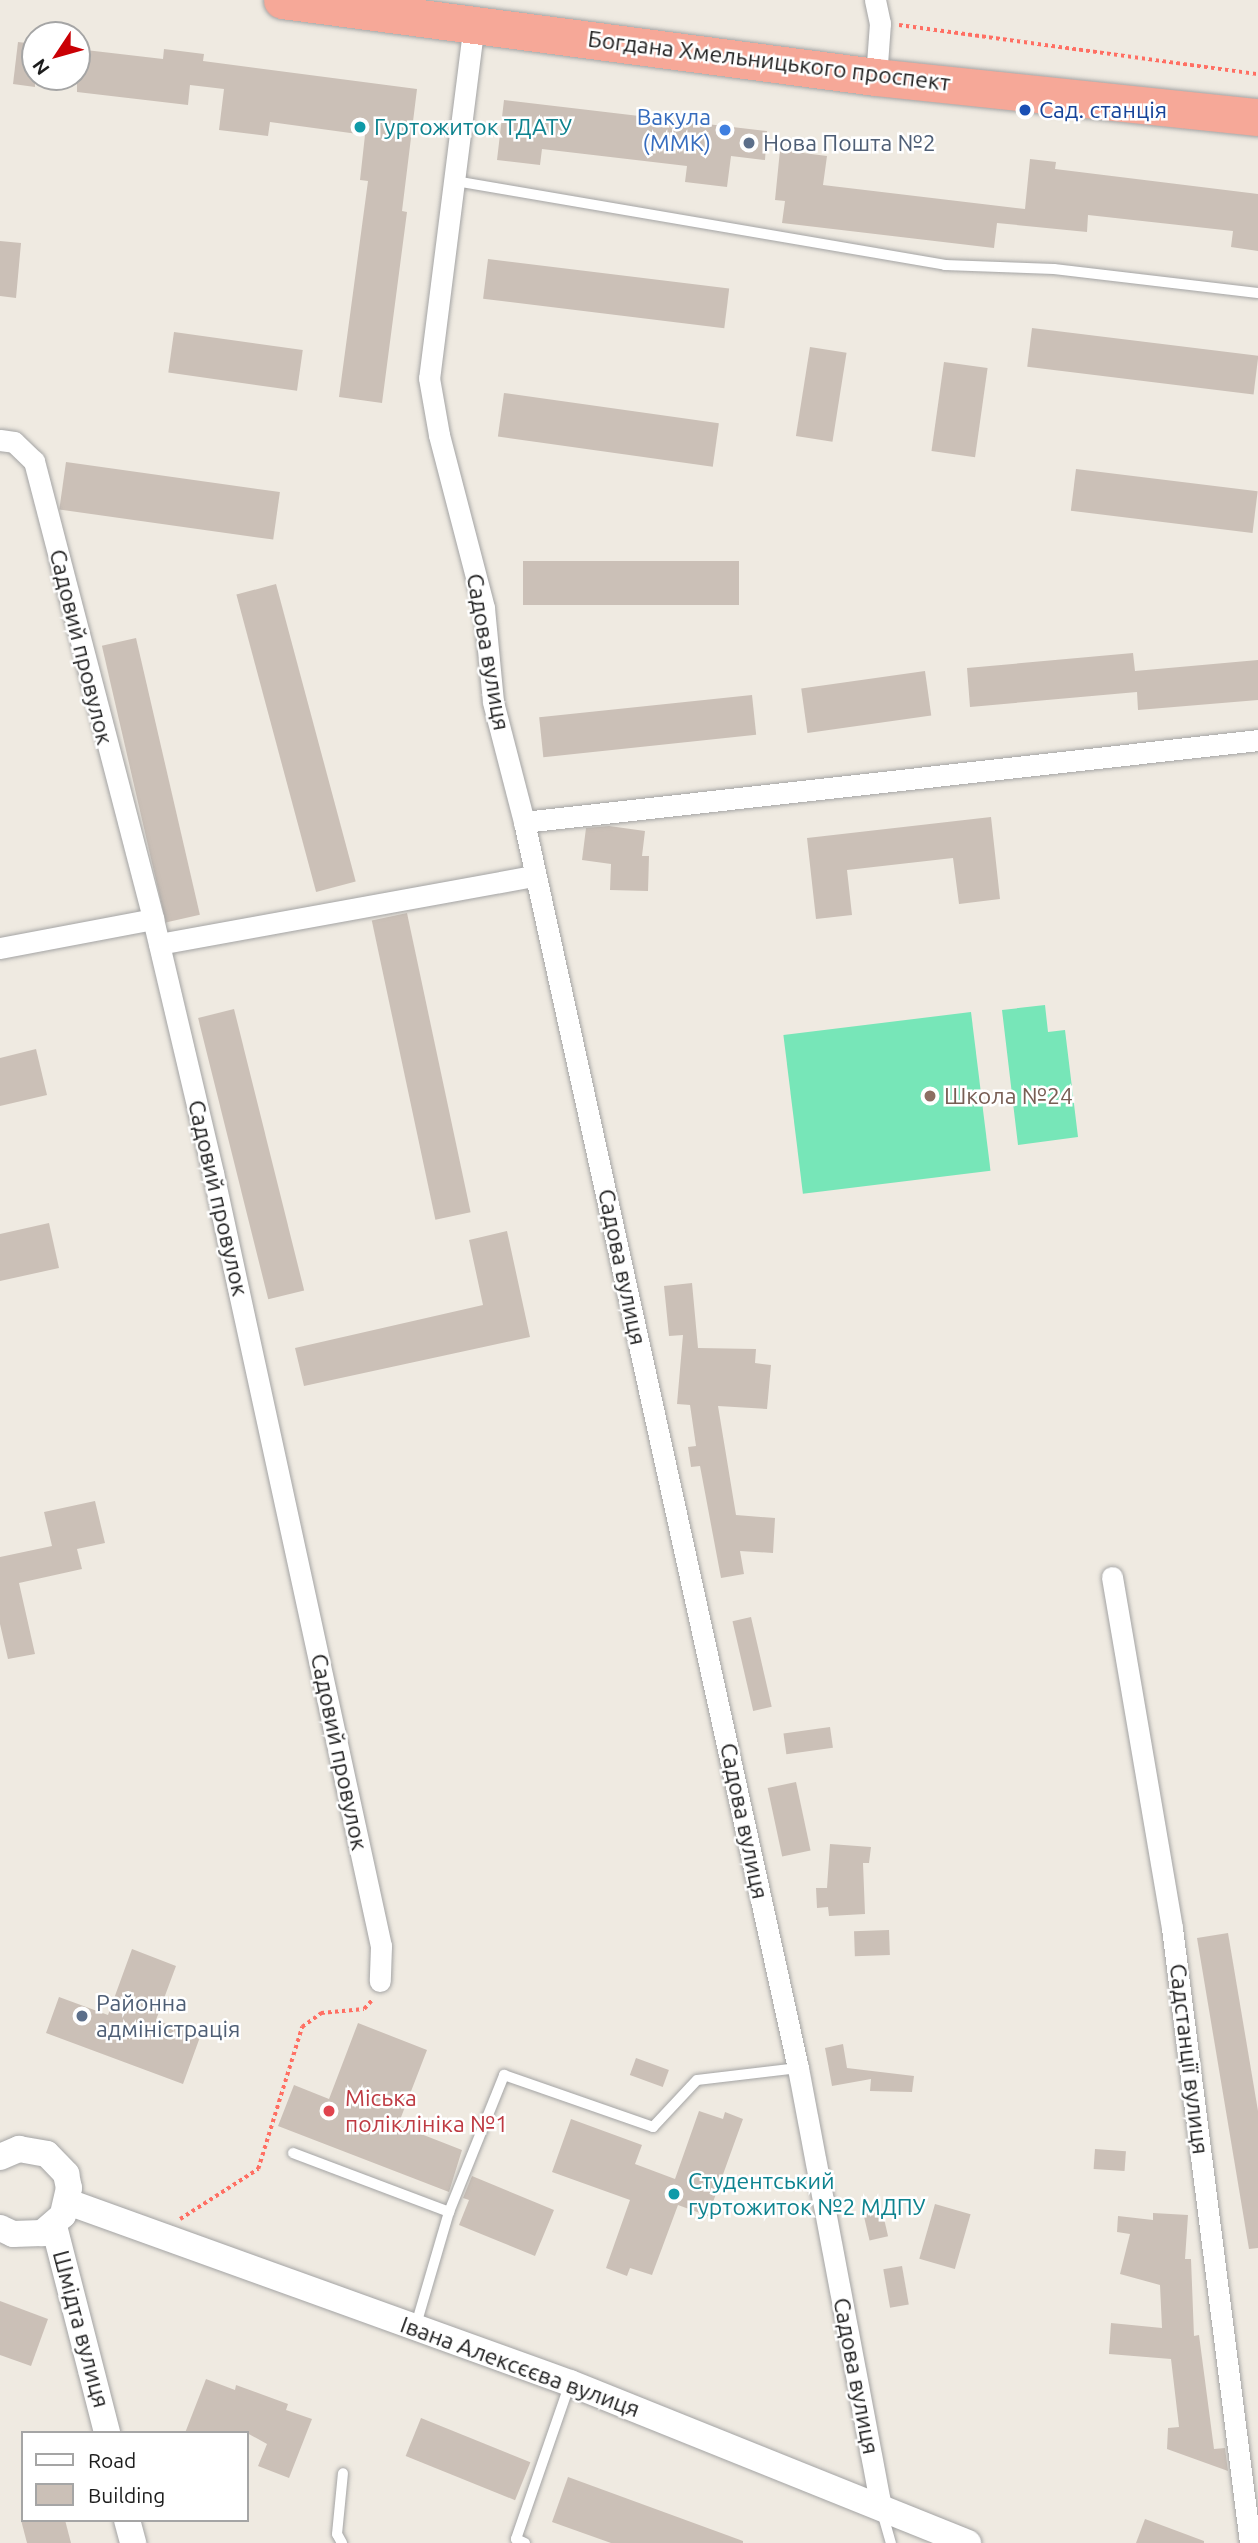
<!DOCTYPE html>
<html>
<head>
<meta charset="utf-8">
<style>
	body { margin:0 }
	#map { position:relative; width:1258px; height:2543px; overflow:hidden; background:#efeae1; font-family:Ubuntu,sans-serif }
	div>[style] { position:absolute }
	.pitch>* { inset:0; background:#77e6b8; transform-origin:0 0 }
	.building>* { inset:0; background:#cbc0b7; transform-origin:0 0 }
	.path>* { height:3.5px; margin-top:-1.75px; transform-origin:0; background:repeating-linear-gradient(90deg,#ff6f63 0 3.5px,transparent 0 7px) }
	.roads { filter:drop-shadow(0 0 2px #a4a4a4) drop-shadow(0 0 2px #a4a4a4) }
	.service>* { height:10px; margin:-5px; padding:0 5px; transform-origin:5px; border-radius:5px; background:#fff }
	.minor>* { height:21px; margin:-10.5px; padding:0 10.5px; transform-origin:10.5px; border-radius:10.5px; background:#fff }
	.tertiary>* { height:26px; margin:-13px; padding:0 13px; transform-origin:13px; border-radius:13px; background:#fff }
	.trunk>* { height:37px; margin:-18.5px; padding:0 18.5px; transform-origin:18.5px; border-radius:18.5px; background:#f6a898 }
	.dots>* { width:19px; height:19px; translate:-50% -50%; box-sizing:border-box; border:4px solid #fff; border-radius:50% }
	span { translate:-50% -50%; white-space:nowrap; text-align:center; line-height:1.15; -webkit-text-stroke:5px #fff; paint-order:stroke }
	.street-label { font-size:23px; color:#1d1d1d }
	.transit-label { font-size:23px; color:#164399 }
	.left { translate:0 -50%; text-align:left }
	.shop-label { font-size:23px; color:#366cbe }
	.right { translate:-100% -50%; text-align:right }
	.culture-label { font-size:23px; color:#0d838f }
	.service-label { font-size:23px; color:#4e5e75 }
	.education-label { font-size:23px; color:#785e54 }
	.health-label { font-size:23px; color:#be3a42 }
	.legend { position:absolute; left:21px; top:2431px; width:228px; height:91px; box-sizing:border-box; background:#fff; border:2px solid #a5a5a5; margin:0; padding:9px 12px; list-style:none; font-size:21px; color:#1d1d1d }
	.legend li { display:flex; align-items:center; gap:14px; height:35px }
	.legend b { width:35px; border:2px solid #a5a5a5 }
	.north { position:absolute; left:21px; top:21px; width:70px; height:70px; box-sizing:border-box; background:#fff; border:2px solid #a5a5a5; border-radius:50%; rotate:234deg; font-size:19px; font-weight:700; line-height:28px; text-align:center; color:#1d1d1d }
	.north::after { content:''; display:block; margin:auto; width:24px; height:32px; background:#ca0005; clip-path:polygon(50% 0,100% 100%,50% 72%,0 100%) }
</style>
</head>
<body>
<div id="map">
	<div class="pitch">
		<div style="clip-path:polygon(1045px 1005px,1048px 1032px,1065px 1030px,1078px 1137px,1018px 1145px,1002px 1010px)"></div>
		<div style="left:971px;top:1012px;width:160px;height:189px;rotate:83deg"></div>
	</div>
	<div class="building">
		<div style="clip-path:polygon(18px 42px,35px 44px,35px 87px,13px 84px)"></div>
		<div style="clip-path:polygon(77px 49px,163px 59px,164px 49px,204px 54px,203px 61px,417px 89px,402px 211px,407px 212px,382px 403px,339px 397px,368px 181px,360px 180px,365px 135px,270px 122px,268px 136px,219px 130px,224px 89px,190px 85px,188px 105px,77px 92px)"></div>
		<div style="clip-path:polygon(504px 100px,767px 131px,765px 160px,731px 156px,727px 187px,685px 182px,687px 166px,542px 149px,540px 165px,497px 160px)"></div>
		<div style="clip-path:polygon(780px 150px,827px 156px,823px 185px,1025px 209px,1030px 159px,1056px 162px,1055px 169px,1258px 194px,1258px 251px,1231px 247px,1233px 231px,1088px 215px,1087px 232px,997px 223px,994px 248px,782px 223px,785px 201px,775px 200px)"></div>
		<div style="clip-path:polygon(0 241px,21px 243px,16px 298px,0 296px)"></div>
		<div style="left:488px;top:259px;width:243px;height:40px;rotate:7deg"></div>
		<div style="left:1032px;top:328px;width:228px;height:39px;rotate:7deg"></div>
		<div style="left:174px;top:332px;width:130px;height:41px;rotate:8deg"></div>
		<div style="left:810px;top:347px;width:37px;height:90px;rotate:9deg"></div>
		<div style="left:944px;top:362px;width:44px;height:90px;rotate:8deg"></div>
		<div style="left:504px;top:393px;width:217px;height:44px;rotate:8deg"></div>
		<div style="left:66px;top:462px;width:216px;height:48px;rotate:8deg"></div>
		<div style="left:1076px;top:469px;width:183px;height:42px;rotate:7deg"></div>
		<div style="left:523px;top:561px;width:216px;height:44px"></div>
		<div style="left:276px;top:584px;width:308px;height:41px;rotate:75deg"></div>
		<div style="left:136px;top:638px;width:284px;height:35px;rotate:77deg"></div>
		<div style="clip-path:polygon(1133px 653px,1135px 671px,1258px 660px,1258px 700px,1138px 710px,1137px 692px,970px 707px,967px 668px)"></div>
		<div style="left:925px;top:671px;width:45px;height:125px;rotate:82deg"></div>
		<div style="left:752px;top:695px;width:40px;height:214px;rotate:84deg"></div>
		<div style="clip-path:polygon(991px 817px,1000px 899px,959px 904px,953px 858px,847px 870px,852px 915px,816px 919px,807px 838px)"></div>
		<div style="clip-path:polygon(609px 826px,645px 831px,642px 856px,649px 856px,648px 891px,610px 890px,611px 864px,582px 860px,586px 828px)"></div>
		<div style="left:407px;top:913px;width:306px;height:36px;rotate:78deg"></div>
		<div style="left:234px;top:1009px;width:290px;height:37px;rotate:76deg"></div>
		<div style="clip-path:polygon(36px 1049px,47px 1095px,0 1106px,0 1058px)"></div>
		<div style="clip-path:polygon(49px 1223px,59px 1268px,0 1281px,0 1234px)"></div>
		<div style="clip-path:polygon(507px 1231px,530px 1337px,304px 1386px,295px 1348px,483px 1305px,469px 1240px)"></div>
		<div style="clip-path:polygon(692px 1283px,698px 1348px,756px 1349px,755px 1363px,771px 1365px,767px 1409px,718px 1406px,736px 1515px,775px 1518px,773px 1553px,740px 1551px,744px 1574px,721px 1578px,700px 1466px,691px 1467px,688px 1447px,696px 1446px,690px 1405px,677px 1404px,683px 1335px,669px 1336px,664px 1286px)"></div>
		<div style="clip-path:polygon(95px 1501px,105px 1543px,77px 1549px,82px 1569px,19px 1583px,35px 1654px,8px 1659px,0 1624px,0 1557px,52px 1546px,44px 1512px)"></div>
		<div style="left:751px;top:1617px;width:92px;height:19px;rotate:77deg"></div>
		<div style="left:830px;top:1727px;width:21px;height:47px;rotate:82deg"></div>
		<div style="left:796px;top:1782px;width:70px;height:29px;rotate:78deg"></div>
		<div style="clip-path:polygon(830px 1844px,871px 1847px,869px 1863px,863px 1863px,865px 1914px,829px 1916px,828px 1907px,817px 1908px,816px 1888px,827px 1888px)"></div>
		<div style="left:889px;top:1930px;width:25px;height:35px;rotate:88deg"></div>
		<div style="clip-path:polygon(1228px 1933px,1258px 2111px,1258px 2248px,1249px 2249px,1197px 1938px)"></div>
		<div style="clip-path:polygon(132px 1949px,176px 1966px,156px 2020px,200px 2037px,183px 2084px,46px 2033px,59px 1997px,108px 2015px)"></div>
		<div style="clip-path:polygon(358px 2023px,427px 2050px,398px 2125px,462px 2150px,449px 2192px,278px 2126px,294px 2085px,329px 2099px)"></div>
		<div style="clip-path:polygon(843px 2044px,847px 2068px,914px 2076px,912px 2092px,870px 2091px,871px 2079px,832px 2086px,825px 2048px)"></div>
		<div style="left:636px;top:2058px;width:35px;height:18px;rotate:20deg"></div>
		<div style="clip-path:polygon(699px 2111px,723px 2119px,725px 2112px,743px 2119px,708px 2216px,678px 2205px,652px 2275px,630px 2268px,627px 2276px,606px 2268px,630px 2200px,552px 2172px,571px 2119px,642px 2145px,635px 2164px,675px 2179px)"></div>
		<div style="left:1095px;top:2149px;width:31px;height:20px;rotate:4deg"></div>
		<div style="clip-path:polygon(472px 2176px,554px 2210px,535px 2256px,459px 2225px,469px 2200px,463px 2198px)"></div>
		<div style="left:935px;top:2204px;width:37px;height:57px;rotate:16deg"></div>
		<div style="left:882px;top:2210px;width:27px;height:19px;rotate:77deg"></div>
		<div style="clip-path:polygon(1153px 2213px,1188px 2215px,1185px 2259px,1191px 2259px,1194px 2336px,1199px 2335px,1214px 2449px,1225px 2448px,1228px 2471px,1167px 2449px,1168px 2428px,1179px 2427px,1171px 2359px,1109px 2354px,1111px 2323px,1162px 2328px,1160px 2285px,1120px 2274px,1130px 2234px,1117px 2232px,1118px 2216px,1153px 2220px)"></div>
		<div style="left:902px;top:2266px;width:39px;height:19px;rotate:80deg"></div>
		<div style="clip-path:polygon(0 2301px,48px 2319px,31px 2366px,0 2355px)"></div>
		<div style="clip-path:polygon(206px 2379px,235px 2390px,236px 2385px,288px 2404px,286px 2410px,312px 2419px,289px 2478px,258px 2466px,267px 2444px,247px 2433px,185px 2433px)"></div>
		<div style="left:421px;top:2418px;width:118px;height:41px;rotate:22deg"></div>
		<div style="clip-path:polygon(568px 2477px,743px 2541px,743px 2543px,611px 2543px,552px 2522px)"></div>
		<div style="clip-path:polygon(1145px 2519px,1204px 2541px,1204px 2543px,1136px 2543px)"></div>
		<div style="clip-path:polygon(21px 2520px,65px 2520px,71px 2543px,27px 2543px)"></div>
	</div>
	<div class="path">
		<div style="left:899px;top:25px;width:362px;rotate:7.8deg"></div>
		<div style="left:180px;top:2219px;width:93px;rotate:-32.7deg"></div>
		<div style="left:258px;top:2169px;width:149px;rotate:-72.8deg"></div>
		<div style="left:302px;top:2027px;width:24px;rotate:-36deg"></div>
		<div style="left:321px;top:2013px;width:43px;rotate:-5.3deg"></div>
		<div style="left:364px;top:2009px;width:13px;rotate:-48deg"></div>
	</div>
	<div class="roads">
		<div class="service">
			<div style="left:455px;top:181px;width:497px;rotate:9.7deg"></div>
			<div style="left:945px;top:265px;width:109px;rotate:2.1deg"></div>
			<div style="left:1054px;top:269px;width:205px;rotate:6.7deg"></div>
			<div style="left:293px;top:2153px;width:167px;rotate:20.7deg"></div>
			<div style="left:449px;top:2212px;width:121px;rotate:106.3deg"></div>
			<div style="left:449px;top:2212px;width:148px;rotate:-68.1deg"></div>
			<div style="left:504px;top:2075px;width:158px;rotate:19.2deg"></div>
			<div style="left:653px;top:2127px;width:64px;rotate:-46.9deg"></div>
			<div style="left:697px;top:2080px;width:102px;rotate:-6.8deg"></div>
			<div style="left:882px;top:2512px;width:32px;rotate:74deg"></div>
			<div style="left:342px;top:2543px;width:10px;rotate:-119deg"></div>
			<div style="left:337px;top:2534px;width:61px;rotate:-84.4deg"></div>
			<div style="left:525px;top:2543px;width:10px;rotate:-156deg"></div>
			<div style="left:516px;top:2539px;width:165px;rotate:-70.9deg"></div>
		</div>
		<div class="minor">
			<div style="left:875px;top:0;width:24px;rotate:78deg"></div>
			<div style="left:880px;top:23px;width:54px;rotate:94.2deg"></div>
			<div style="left:474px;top:23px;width:358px;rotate:97.2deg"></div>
			<div style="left:429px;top:378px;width:58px;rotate:80deg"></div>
			<div style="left:439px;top:435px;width:179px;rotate:75.4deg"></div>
			<div style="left:484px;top:608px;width:94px;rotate:84.5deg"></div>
			<div style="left:493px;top:702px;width:124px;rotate:75.5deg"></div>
			<div style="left:524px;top:822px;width:1276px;rotate:77.6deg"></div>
			<div style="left:798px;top:2068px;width:448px;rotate:79.3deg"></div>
			<div style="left:0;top:440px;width:14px;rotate:8deg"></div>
			<div style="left:14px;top:442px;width:28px;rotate:44deg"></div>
			<div style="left:34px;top:461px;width:473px;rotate:75.4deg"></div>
			<div style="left:153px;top:919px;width:261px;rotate:76.7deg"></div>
			<div style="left:213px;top:1173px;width:791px;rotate:77.74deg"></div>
			<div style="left:381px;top:1946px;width:35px;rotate:92deg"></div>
			<div style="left:524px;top:822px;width:739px;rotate:-6.37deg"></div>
			<div style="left:159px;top:944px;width:382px;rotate:-10.3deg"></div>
			<div style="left:0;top:948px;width:156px;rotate:-10.7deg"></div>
			<div style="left:1112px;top:1577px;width:356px;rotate:80.3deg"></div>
			<div style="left:1172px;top:1928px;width:620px;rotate:82.77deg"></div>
		</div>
		<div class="tertiary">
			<div style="left:0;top:2157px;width:21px;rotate:-23deg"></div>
			<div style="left:19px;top:2149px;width:28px;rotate:10deg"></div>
			<div style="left:47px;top:2154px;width:28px;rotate:46deg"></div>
			<div style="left:66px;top:2174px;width:14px;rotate:78deg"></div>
			<div style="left:69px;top:2188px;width:28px;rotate:103deg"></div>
			<div style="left:63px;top:2215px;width:28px;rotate:139deg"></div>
			<div style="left:42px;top:2233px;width:29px;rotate:178deg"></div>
			<div style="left:13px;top:2234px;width:14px;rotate:-155deg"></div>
			<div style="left:68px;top:2202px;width:534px;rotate:19.83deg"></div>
			<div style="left:570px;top:2383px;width:429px;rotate:21.9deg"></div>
			<div style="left:54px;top:2226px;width:214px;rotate:75.6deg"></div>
			<div style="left:127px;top:2520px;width:24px;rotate:75deg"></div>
		</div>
		<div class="trunk">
			<div style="left:282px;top:0;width:599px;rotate:7.39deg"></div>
			<div style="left:876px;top:77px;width:384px;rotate:6deg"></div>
		</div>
	</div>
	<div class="dots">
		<div style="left:1025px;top:110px;background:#1a4fb4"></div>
		<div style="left:360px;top:127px;background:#0f9aa8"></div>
		<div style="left:725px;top:130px;background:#3f7fe0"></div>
		<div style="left:749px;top:143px;background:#5c6f8a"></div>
		<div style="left:930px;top:1096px;background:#8d6e63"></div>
		<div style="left:82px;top:2016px;background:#5c6f8a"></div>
		<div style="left:329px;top:2111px;background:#e0444e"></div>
		<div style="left:674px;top:2194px;background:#0f9aa8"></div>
	</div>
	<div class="street-label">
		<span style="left:769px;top:61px;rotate:7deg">Богдана Хмельницького проспект</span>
		<span style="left:81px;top:647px;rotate:76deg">Садовий провулок</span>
		<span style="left:488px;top:652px;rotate:80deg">Садова вулиця</span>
		<span style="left:218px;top:1198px;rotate:77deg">Садовий провулок</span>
		<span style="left:622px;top:1267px;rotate:78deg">Садова вулиця</span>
		<span style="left:339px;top:1752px;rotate:78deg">Садовий провулок</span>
		<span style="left:744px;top:1821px;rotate:78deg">Садова вулиця</span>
		<span style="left:1189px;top:2059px;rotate:83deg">Садстанції вулиця</span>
		<span style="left:81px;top:2329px;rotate:75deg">Шмідта вулиця</span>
		<span style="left:520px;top:2367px;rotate:20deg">Івана Алексєєва вулиця</span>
		<span style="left:856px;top:2376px;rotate:79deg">Садова вулиця</span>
	</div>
	<div class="transit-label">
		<span class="left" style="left:1039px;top:110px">Сад. станція</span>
	</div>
	<div class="shop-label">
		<span class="right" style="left:711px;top:130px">Вакула<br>(ММК)</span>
	</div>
	<div class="culture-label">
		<span class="left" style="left:374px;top:127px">Гуртожиток ТДАТУ</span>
		<span class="left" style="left:688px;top:2194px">Студентський<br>гуртожиток №2 МДПУ</span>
	</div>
	<div class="service-label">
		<span class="left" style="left:763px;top:143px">Нова Пошта №2</span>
		<span class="left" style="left:96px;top:2016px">Районна<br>адміністрація</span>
	</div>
	<div class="education-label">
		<span class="left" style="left:944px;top:1096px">Школа №24</span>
	</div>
	<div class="health-label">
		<span class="left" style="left:345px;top:2111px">Міська<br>поліклініка №1</span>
	</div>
	<ul class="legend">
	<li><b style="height:9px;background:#fff"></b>Road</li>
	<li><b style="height:19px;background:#cbc0b7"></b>Building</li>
	</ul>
	<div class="north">N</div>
</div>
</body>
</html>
